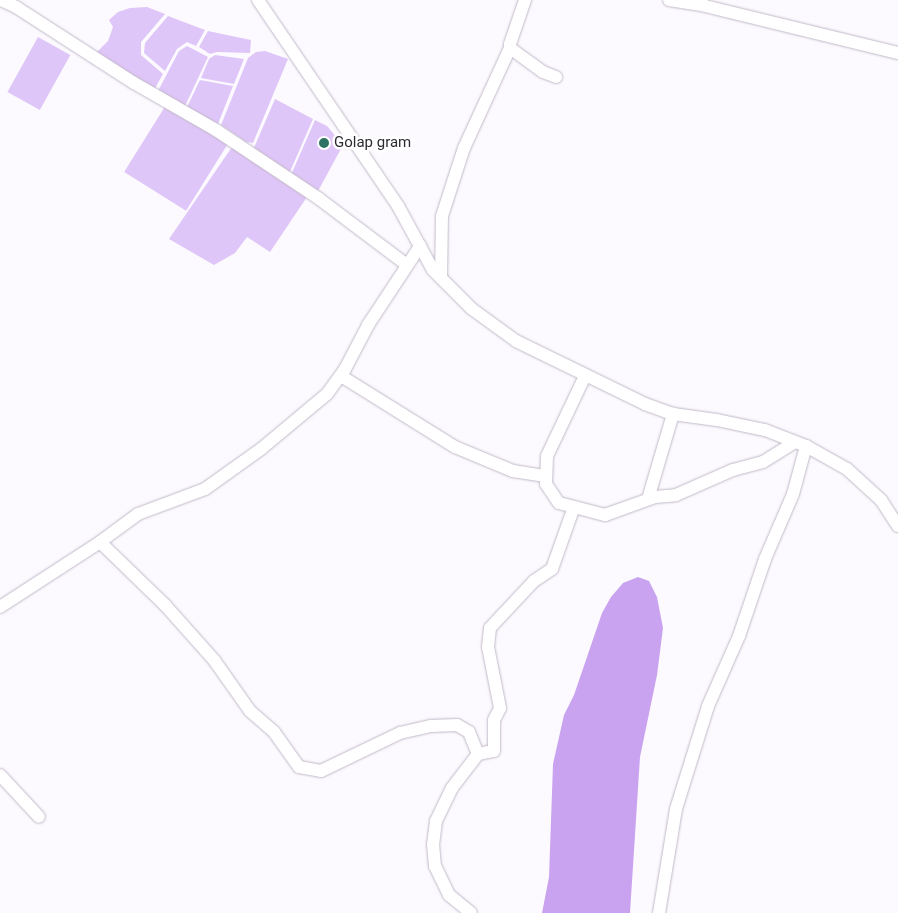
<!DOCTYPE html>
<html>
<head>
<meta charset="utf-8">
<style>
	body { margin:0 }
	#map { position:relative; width:898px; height:913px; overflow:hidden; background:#fcfafe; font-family:Roboto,sans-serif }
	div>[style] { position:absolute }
	.green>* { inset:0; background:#dfc6f8; transform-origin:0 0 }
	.water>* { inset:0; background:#c9a3ef }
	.roads { filter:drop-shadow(0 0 1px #c1b9c9) drop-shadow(0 0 1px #c1b9c9) }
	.minor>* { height:12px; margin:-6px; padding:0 6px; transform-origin:6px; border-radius:6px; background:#fff }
	.dots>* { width:14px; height:14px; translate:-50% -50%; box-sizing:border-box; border:2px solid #fff; border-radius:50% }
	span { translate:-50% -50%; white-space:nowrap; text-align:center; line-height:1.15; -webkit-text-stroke:5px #fff; paint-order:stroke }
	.poi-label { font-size:15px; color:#2d2a31 }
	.left { translate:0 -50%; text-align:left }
</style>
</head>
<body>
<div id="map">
	<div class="green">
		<div style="clip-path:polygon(147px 7px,165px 14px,141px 42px,141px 55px,163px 74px,154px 90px,95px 54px,108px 41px,113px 27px,109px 20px,118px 12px,130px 8px)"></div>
		<div style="clip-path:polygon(168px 16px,205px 30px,196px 46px,187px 42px,177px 49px,165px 71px,144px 53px,145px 43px)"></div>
		<div style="clip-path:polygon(208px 31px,251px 40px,250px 53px,217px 52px,210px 54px,199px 47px)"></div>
		<div style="left:38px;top:37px;width:37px;height:63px;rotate:29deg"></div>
		<div style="clip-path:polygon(187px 46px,208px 57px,185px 106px,158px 91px,179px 51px)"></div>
		<div style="clip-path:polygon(265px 51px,288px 59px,253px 143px,246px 142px,221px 125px,248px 58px,256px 52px)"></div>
		<div style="clip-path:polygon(215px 55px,244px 59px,234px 84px,201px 78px,209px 59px)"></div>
		<div style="clip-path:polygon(200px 80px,233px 86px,218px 124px,187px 107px)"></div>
		<div style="clip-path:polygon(275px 99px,313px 119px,289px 174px,253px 150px)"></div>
		<div style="left:166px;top:105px;width:73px;height:79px;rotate:32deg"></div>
		<div style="clip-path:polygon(315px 120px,327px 126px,343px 145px,317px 193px,291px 175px)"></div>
		<div style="clip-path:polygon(232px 147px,307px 197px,270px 252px,247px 237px,235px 253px,214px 265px,169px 239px)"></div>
	</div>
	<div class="water">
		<div style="clip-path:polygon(638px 577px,649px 581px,657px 597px,663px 628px,657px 675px,640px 757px,630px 913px,542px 913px,549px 877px,553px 764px,564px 715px,574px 695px,602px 613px,611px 597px,623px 583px)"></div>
	</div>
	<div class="roads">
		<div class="minor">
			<div style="left:1px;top:0;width:17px;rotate:25deg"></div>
			<div style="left:16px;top:7px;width:140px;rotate:32.8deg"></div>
			<div style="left:134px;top:83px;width:95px;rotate:29.8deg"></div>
			<div style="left:216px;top:130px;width:123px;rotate:33.7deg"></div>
			<div style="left:318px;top:198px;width:111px;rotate:37deg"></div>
			<div style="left:258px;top:0;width:249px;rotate:55.8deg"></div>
			<div style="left:398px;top:206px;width:73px;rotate:61.3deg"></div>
			<div style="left:433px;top:270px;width:55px;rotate:45deg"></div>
			<div style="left:472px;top:309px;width:54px;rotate:36deg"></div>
			<div style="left:516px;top:341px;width:144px;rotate:26deg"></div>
			<div style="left:645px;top:404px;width:30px;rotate:20deg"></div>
			<div style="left:673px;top:414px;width:44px;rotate:7.8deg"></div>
			<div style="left:717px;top:420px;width:49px;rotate:11.8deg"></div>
			<div style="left:765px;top:430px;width:44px;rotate:21.3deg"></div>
			<div style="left:806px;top:446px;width:47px;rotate:29.3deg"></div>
			<div style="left:847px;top:469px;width:46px;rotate:42.4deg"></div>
			<div style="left:881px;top:500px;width:31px;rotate:57deg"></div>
			<div style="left:525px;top:0;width:46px;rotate:108.8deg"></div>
			<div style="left:510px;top:44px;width:4px;rotate:90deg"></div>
			<div style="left:510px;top:48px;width:41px;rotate:36deg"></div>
			<div style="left:543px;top:72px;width:14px;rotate:21deg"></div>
			<div style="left:669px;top:0;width:36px;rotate:9deg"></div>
			<div style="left:705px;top:6px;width:199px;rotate:13.7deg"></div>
			<div style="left:441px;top:278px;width:62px;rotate:-89.1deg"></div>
			<div style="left:442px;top:216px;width:71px;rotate:-72.1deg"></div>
			<div style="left:464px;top:148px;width:110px;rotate:-65.3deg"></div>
			<div style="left:341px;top:376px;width:134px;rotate:31.9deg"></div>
			<div style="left:455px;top:447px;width:63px;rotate:22.5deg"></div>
			<div style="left:513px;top:471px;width:33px;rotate:9deg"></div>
			<div style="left:585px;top:376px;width:89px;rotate:115.4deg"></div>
			<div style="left:547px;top:456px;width:28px;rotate:92deg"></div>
			<div style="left:546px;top:484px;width:23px;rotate:56deg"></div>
			<div style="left:559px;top:503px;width:48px;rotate:14.6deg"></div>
			<div style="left:605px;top:515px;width:53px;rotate:-19.8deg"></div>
			<div style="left:655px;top:497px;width:21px;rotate:-5deg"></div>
			<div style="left:676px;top:495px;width:62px;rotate:-23.7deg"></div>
			<div style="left:733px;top:470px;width:31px;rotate:-15deg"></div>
			<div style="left:763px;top:462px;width:38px;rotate:-32deg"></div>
			<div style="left:648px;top:499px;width:89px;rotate:-73.6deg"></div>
			<div style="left:100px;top:542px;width:91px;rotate:44.1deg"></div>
			<div style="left:165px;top:605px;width:74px;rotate:48.3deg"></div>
			<div style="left:214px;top:660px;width:62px;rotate:54.8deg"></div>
			<div style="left:250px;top:711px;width:32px;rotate:41deg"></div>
			<div style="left:274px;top:732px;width:43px;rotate:54.5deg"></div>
			<div style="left:299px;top:767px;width:22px;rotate:10deg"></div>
			<div style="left:321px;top:771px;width:88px;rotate:-25.7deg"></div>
			<div style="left:400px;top:733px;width:32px;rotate:-13deg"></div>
			<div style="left:431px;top:726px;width:26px;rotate:-2deg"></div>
			<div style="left:457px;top:725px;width:14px;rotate:30deg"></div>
			<div style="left:469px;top:732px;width:24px;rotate:68deg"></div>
			<div style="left:478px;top:754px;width:43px;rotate:127.4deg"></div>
			<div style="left:452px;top:788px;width:37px;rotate:116deg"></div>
			<div style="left:436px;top:821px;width:23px;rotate:97deg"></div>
			<div style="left:433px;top:844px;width:22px;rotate:85deg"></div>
			<div style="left:435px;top:866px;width:32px;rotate:64deg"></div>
			<div style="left:449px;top:895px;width:28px;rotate:39deg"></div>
			<div style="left:0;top:607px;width:119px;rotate:-33deg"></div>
			<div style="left:100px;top:542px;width:47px;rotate:-36.4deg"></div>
			<div style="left:138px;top:514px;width:72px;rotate:-20.5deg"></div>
			<div style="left:205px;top:489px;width:69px;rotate:-35.5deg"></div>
			<div style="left:261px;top:449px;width:86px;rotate:-39.8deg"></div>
			<div style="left:327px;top:394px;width:29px;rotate:-54deg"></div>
			<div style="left:344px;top:371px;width:52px;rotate:-62.4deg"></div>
			<div style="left:368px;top:325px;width:95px;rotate:-56.6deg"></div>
			<div style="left:478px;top:754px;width:16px;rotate:-11deg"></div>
			<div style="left:494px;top:751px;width:31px;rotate:-90deg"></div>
			<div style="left:494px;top:720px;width:13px;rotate:-63deg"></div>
			<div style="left:500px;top:708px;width:62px;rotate:-101.1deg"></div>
			<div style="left:488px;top:647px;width:19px;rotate:-84deg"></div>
			<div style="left:490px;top:628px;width:64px;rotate:-46.9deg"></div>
			<div style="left:534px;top:581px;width:22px;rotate:-34deg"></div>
			<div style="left:552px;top:569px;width:66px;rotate:-70.5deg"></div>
			<div style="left:0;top:775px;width:57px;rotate:47.1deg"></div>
			<div style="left:659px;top:913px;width:105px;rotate:-80.7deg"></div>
			<div style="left:676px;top:809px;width:108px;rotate:-72.7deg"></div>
			<div style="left:708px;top:706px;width:77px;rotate:-66.1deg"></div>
			<div style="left:739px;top:636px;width:81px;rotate:-71.3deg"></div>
			<div style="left:765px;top:559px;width:71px;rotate:-66.7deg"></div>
			<div style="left:793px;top:494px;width:50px;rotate:-74.8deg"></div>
		</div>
	</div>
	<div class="dots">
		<div style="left:324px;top:143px;background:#2d7264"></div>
	</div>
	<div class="poi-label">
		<span class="left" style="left:334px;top:143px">Golap gram</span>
	</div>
</div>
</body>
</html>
